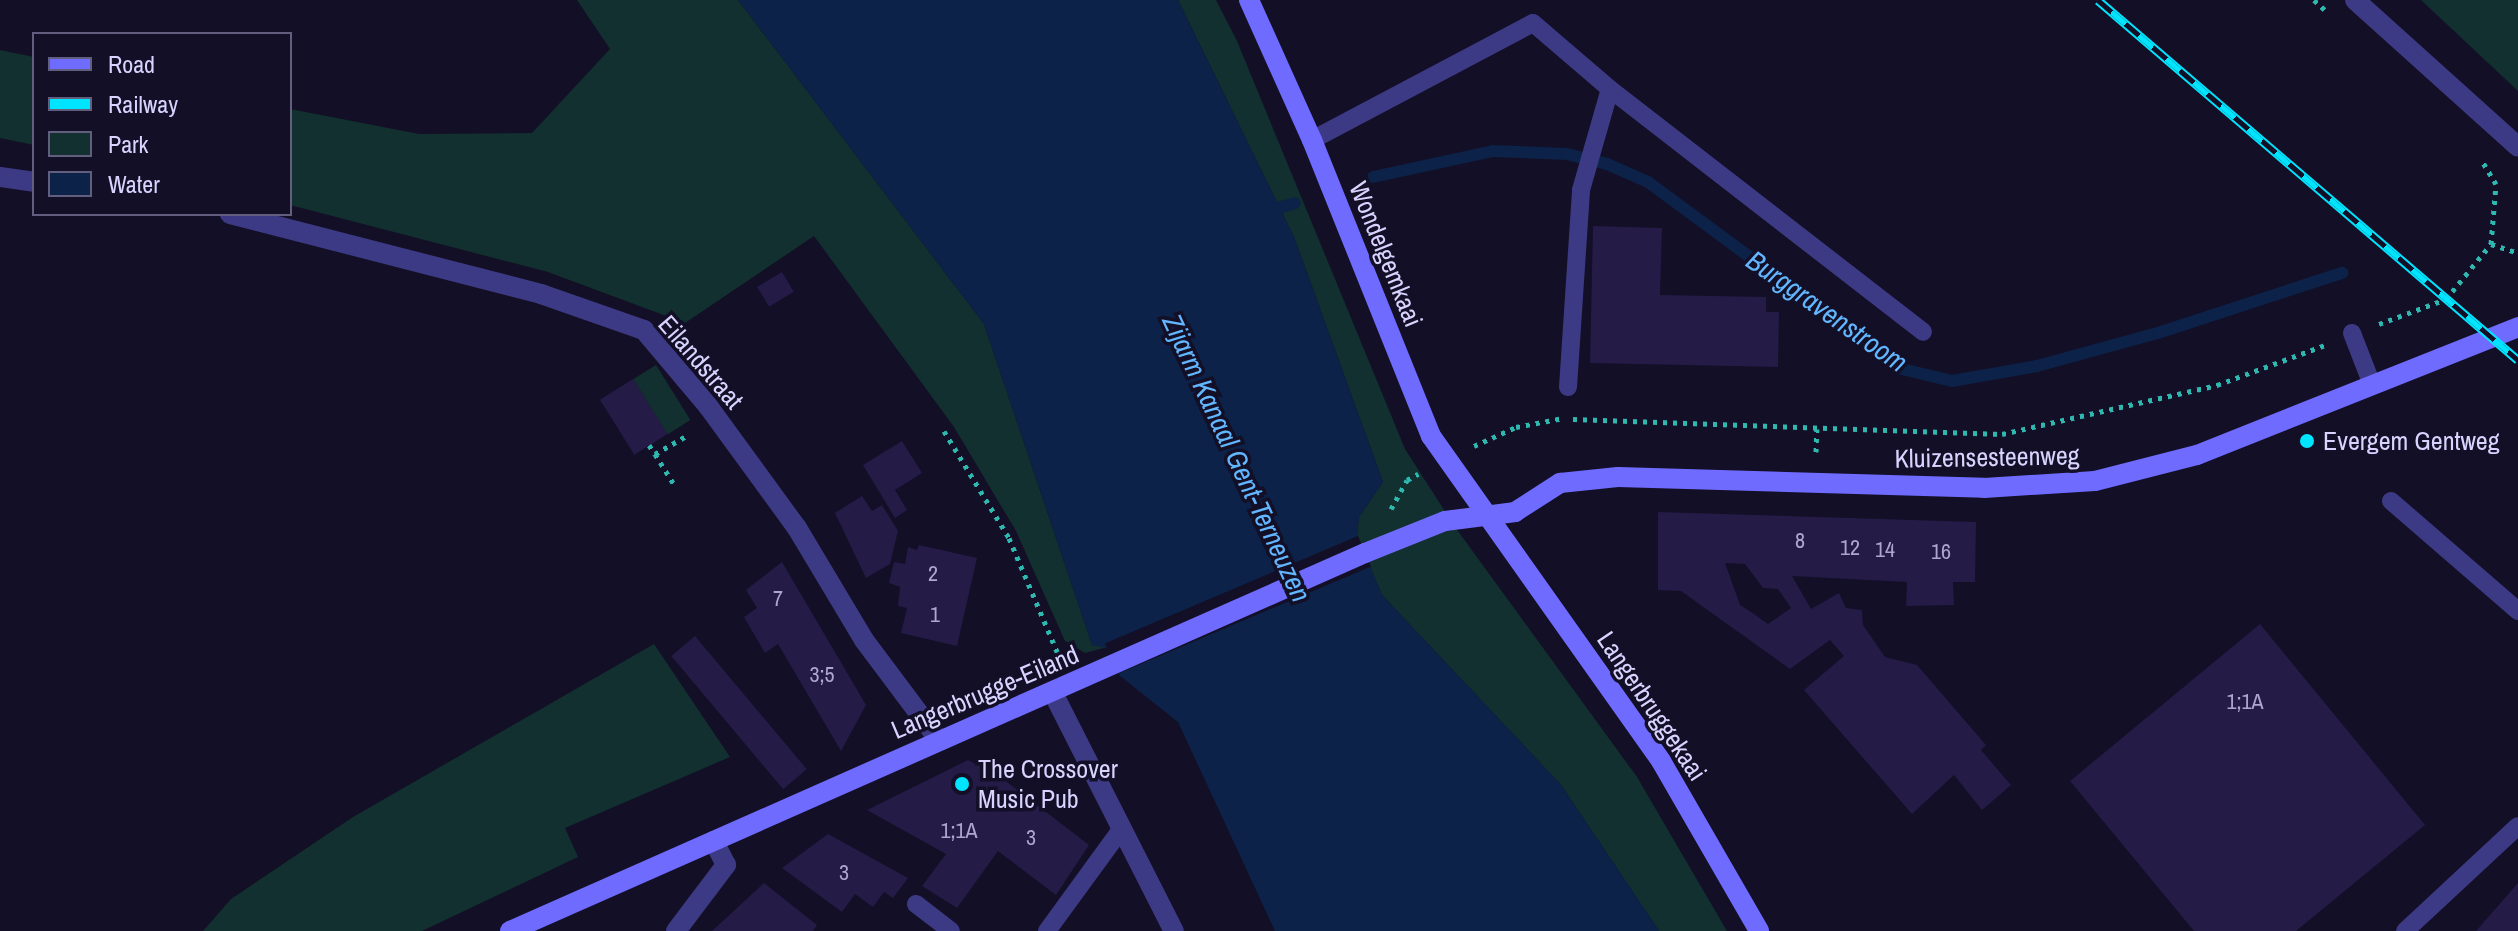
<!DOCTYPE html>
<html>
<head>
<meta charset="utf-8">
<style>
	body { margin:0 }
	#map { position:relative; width:2518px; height:931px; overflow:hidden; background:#130f26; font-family:"Archivo Narrow",sans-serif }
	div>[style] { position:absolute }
	.green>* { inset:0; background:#12302f; transform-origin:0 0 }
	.water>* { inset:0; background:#0c2248 }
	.pier>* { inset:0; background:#130f26; transform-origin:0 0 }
	.stream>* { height:12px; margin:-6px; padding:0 6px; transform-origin:6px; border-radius:6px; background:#0c2248 }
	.building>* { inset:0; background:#241b47; transform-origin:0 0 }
	.path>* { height:5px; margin-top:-2.5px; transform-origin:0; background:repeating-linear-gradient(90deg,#2fb8b0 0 4px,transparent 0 10px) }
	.lane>* { height:18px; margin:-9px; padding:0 9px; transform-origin:9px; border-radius:9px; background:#3d3a85 }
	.street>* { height:20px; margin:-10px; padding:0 10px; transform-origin:10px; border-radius:10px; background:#3d3a85 }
	.secondary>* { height:20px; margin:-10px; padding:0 10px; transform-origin:10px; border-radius:10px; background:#6f6bff }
	.rail>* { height:9px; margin-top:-4.5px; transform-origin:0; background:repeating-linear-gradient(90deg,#130f26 0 18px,#00e5ff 0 36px); box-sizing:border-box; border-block:2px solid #00e5ff }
	.dots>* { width:22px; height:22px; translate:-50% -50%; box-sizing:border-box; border:4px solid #130f26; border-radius:50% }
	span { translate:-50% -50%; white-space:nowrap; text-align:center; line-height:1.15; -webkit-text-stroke:7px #130f26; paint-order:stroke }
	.number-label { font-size:22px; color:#aca6d1 }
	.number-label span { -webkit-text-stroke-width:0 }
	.street-label { font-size:26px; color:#d9d4ff }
	.poi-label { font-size:26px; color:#d9d4ff }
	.left { translate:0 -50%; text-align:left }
	.water-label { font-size:28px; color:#62b6ff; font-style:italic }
	.legend { position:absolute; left:32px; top:32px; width:260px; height:184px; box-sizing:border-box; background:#130f26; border:2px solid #625e7d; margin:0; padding:10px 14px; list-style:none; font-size:24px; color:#d9d4ff }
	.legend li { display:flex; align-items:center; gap:16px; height:40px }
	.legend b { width:40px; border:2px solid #625e7d }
</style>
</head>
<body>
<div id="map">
	<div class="green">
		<div style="clip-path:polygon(577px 0,738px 0,984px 324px,1092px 645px,1107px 647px,1085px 653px,1065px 641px,1016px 531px,954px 427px,814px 236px,685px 323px,548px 272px,290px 205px,290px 109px,419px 134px,532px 133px,610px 49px)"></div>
		<div style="clip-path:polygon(1178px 0,1216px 0,1237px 41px,1405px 449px,1455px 527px,1637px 777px,1727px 931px,1659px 931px,1561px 785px,1382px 595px,1357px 536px,1359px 517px,1383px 482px,1294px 237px)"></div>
		<div style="clip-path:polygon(2421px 0,2518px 0,2518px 91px)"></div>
		<div style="clip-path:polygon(0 50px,34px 57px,34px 145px,0 138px)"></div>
		<div style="left:656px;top:365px;width:65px;height:27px;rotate:58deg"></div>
		<div style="clip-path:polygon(654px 644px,730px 757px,565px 828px,578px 857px,422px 931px,203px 931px,231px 899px,353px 817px)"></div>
	</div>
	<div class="water">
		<div style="clip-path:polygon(738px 0,1178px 0,1294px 237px,1383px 482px,1359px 517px,1357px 535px,1382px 595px,1561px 785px,1659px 931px,1275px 931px,1178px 722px,1120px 676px,1107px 648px,1092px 645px,984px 324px)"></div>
	</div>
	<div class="pier">
		<div style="left:1358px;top:536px;width:33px;height:275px;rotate:67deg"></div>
	</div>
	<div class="stream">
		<div style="left:1373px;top:177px;width:123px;rotate:-12.2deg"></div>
		<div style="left:1493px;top:151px;width:74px;rotate:2.3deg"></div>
		<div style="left:1567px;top:154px;width:41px;rotate:14deg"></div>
		<div style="left:1607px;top:164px;width:45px;rotate:23.7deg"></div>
		<div style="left:1648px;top:182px;width:315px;rotate:36.4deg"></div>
		<div style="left:1902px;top:369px;width:51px;rotate:13.5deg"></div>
		<div style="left:1952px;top:381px;width:86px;rotate:-10deg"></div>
		<div style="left:2037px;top:366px;width:125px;rotate:-15.3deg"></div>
		<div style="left:2158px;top:333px;width:194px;rotate:-18.1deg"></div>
		<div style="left:1264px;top:212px;width:32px;rotate:-16deg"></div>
	</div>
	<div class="building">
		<div style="clip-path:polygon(1593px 226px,1662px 228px,1660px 295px,1766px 297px,1766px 312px,1779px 312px,1778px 367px,1590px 363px)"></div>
		<div style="left:782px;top:272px;width:23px;height:29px;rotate:59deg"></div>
		<div style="left:633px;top:379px;width:65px;height:39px;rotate:58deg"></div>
		<div style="clip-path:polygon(902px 441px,922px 473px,895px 490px,907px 510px,895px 518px,863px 465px)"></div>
		<div style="clip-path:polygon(862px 496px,872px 511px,882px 505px,898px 531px,890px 564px,866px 578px,835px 513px)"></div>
		<div style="clip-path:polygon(evenodd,1658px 512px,1976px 522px,1975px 582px,1953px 582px,1954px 605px,1906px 606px,1907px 582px,1792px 576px,1811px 609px,1839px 593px,1846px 608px,1862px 610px,1863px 625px,1885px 657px,1917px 665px,1986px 745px,1981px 750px,2011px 785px,1982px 810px,1954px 775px,1912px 814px,1804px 690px,1844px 656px,1830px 640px,1790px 669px,1681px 591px,1658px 590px,1658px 512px,1725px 563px,1745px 564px,1763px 588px,1778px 589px,1791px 608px,1768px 624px,1754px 614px,1740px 605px,1725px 563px)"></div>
		<div style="clip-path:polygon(919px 545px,977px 558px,957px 646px,901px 633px,907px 608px,898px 606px,900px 587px,889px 583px,894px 562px,905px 564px,908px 547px,917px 550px)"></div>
		<div style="clip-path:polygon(782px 562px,866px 705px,841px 751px,778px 644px,765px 653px,744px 617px,757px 608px,746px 590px)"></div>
		<div style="clip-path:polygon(2260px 624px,2425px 825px,2296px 931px,2194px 931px,2070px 781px)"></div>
		<div style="left:695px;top:636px;width:174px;height:31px;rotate:50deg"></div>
		<div style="clip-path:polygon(968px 760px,1003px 779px,1089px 845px,1056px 895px,998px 851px,957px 908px,922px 886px,946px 854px,867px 810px)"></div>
		<div style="clip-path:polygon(828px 834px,908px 878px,893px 898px,884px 892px,873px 907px,855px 894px,842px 912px,782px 868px)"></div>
		<div style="clip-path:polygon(764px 883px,817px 925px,813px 931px,712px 931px)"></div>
		<div style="clip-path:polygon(2518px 883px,2518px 931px,2476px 931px)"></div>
	</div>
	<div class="path">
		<div style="left:2314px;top:0;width:15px;rotate:42deg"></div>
		<div style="left:2491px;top:244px;width:28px;rotate:18deg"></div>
		<div style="left:2379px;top:324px;width:72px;rotate:-20.5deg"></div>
		<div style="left:2446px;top:299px;width:71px;rotate:-50.7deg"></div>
		<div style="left:2491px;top:244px;width:60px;rotate:-85.2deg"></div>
		<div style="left:2496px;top:184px;width:27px;rotate:-121deg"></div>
		<div style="left:1573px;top:419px;width:429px;rotate:2deg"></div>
		<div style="left:2002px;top:434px;width:221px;rotate:-12.8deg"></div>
		<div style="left:2217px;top:385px;width:115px;rotate:-20.3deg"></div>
		<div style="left:944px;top:431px;width:125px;rotate:58.7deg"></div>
		<div style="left:1009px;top:538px;width:126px;rotate:67.1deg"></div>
		<div style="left:649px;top:445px;width:11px;rotate:56deg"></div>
		<div style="left:655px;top:454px;width:39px;rotate:-30deg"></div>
		<div style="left:1474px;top:446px;width:46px;rotate:-24.3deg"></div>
		<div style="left:1516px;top:427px;width:48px;rotate:-10.8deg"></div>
		<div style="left:1816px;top:452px;width:23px;rotate:-88deg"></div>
		<div style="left:655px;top:454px;width:36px;rotate:58deg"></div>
		<div style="left:1391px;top:509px;width:33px;rotate:-61deg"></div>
		<div style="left:1407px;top:480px;width:13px;rotate:-29deg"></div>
	</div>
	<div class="lane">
		<div style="left:1312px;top:140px;width:250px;rotate:-27.9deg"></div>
		<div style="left:1533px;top:23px;width:101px;rotate:40.6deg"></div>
		<div style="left:2352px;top:333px;width:53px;rotate:68.8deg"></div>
		<div style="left:1568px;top:387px;width:197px;rotate:-86.2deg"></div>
		<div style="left:1581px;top:190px;width:105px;rotate:-74deg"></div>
		<div style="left:1610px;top:89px;width:396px;rotate:37.8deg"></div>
		<div style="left:2391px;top:501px;width:168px;rotate:40.9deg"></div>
		<div style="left:916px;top:904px;width:44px;rotate:37.6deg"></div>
		<div style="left:1047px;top:931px;width:127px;rotate:-53.9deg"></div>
		<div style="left:2405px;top:931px;width:154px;rotate:-42.9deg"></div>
	</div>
	<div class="street">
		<div style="left:2355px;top:0;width:219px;rotate:42deg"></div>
		<div style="left:0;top:177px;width:34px;rotate:8deg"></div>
		<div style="left:230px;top:214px;width:321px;rotate:14.4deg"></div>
		<div style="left:541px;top:294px;width:109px;rotate:19.3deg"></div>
		<div style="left:644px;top:330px;width:99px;rotate:49.9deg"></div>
		<div style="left:708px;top:406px;width:151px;rotate:53.9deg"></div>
		<div style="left:797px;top:528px;width:131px;rotate:59.1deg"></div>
		<div style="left:864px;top:640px;width:124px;rotate:53.2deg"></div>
		<div style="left:1053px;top:693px;width:267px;rotate:63.1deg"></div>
		<div style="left:676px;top:931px;width:83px;rotate:-52.9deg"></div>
		<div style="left:726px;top:865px;width:27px;rotate:-117deg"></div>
	</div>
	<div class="secondary">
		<div style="left:1249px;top:0;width:154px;rotate:65.8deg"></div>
		<div style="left:1312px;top:140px;width:319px;rotate:68.1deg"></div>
		<div style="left:1431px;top:436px;width:398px;rotate:54.7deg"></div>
		<div style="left:1661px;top:761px;width:196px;rotate:60deg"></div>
		<div style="left:510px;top:931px;width:935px;rotate:-23.85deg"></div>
		<div style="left:1365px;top:553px;width:86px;rotate:-21.8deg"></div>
		<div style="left:1445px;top:521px;width:71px;rotate:-7.3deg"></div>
		<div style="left:1515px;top:512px;width:54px;rotate:-32.8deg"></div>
		<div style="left:1560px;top:483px;width:58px;rotate:-5.9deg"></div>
		<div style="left:1618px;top:477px;width:366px;rotate:1.7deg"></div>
		<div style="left:1984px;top:488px;width:111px;rotate:-3.6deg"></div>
		<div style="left:2095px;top:481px;width:105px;rotate:-14.3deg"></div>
		<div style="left:2197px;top:455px;width:346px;rotate:-21.7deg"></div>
	</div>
	<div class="rail">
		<div style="left:2098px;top:0;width:553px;rotate:40.6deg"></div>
	</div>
	<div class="dots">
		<div style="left:2307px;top:441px;background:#00e5ff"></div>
		<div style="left:962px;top:784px;background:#00e5ff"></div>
	</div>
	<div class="number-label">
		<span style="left:1800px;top:541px">8</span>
		<span style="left:1850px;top:548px">12</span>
		<span style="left:1885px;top:550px">14</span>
		<span style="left:1941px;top:552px">16</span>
		<span style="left:933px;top:574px">2</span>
		<span style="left:778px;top:599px">7</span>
		<span style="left:935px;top:615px">1</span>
		<span style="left:822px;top:675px">3;5</span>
		<span style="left:2245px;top:702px">1;1A</span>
		<span style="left:959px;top:831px">1;1A</span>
		<span style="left:1031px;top:838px">3</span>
		<span style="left:844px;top:873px">3</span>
	</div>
	<div class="street-label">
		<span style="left:1386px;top:254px;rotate:68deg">Wondelgemkaai</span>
		<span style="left:701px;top:362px;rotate:49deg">Eilandstraat</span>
		<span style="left:1987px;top:457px;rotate:-1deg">Kluizensesteenweg</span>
		<span style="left:985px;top:692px;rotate:-23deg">Langerbrugge-Eiland</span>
		<span style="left:1652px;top:706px;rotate:56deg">Langerbruggekaai</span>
	</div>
	<div class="poi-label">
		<span class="left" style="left:2323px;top:441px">Evergem Gentweg</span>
		<span class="left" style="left:978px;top:784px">The Crossover<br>Music Pub</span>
	</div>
	<div class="water-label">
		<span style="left:1827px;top:311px;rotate:35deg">Burggravenstroom</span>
		<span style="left:1237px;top:458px;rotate:65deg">Zijarm Kanaal Gent-Terneuzen</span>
	</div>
	<ul class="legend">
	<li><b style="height:10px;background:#6f6bff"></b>Road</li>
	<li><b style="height:10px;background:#00e5ff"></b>Railway</li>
	<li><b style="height:22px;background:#12302f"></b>Park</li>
	<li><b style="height:22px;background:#0c2248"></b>Water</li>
	</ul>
</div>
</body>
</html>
